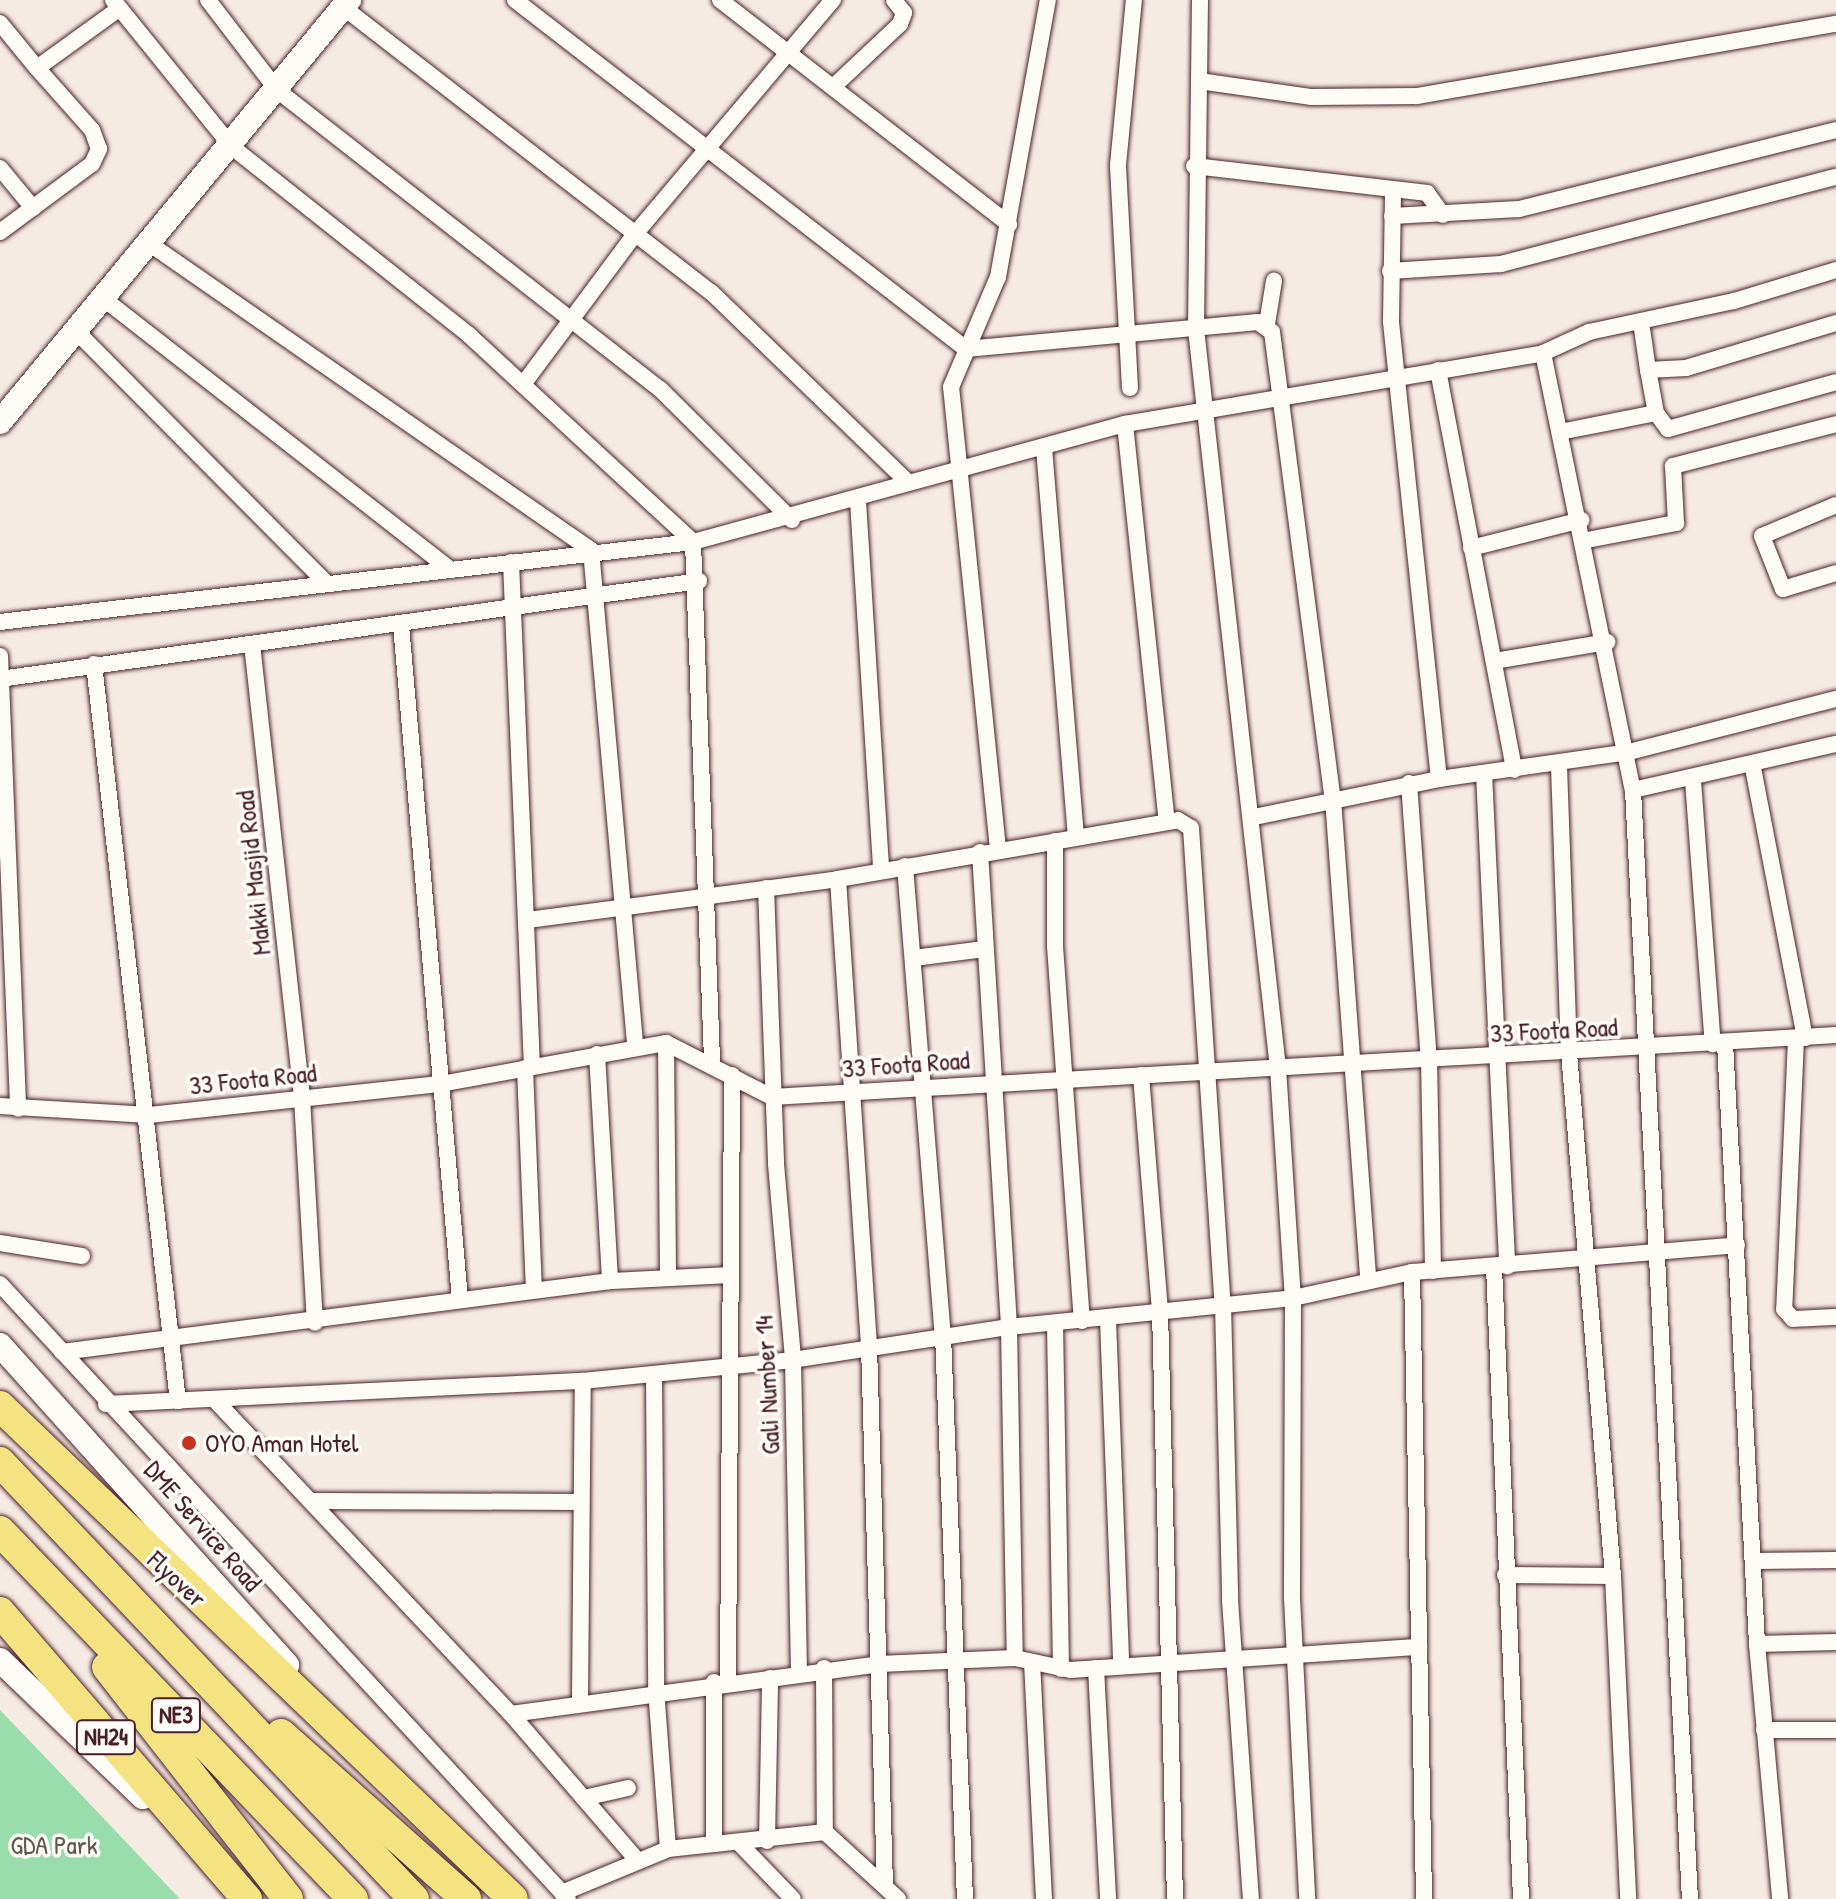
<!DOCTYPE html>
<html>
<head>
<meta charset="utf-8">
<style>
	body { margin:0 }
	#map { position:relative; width:1836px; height:1899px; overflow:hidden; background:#f6ebe3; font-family:"Patrick Hand",sans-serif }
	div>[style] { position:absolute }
	.green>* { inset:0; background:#98ddaa }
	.roads { filter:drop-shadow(0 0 2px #4a1f2b) drop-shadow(0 0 2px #4a1f2b) }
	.street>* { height:16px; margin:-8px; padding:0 8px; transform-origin:8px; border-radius:8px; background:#fdfcf7 }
	.secondary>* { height:24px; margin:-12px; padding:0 12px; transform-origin:12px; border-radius:12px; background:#fdfcf7 }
	.highway>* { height:30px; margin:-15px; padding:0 15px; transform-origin:15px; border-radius:15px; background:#f5e382 }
	.dots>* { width:22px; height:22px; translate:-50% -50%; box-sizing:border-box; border:4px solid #fdfcf7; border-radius:50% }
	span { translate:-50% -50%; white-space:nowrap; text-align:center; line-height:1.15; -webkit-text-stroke:7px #fdfcf7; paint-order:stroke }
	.shield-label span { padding:2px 6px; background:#fdfcf7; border:2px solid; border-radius:6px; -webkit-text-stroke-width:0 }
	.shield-label { font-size:24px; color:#4a1f2b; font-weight:700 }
	.street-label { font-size:26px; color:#4a1f2b }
	.poi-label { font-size:26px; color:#4a1f2b }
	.left { translate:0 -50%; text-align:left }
	.park-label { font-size:26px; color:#615851 }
</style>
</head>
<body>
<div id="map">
	<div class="green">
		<div style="clip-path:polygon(0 1710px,71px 1784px,180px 1899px,0 1899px)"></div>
	</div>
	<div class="roads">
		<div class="street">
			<div style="left:113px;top:0;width:189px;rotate:51deg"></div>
			<div style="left:232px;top:147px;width:303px;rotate:38.4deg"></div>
			<div style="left:469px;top:335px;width:305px;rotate:42.7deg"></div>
			<div style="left:693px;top:542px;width:519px;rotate:87.9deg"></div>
			<div style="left:208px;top:0;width:113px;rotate:52.5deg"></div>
			<div style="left:277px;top:90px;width:486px;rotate:38deg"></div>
			<div style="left:660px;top:389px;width:186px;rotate:44.8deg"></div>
			<div style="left:515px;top:0;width:570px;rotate:37.73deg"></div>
			<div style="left:966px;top:349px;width:293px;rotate:-5.3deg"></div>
			<div style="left:1258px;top:322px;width:17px;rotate:36deg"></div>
			<div style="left:1272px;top:332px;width:471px;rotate:82.6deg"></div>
			<div style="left:1333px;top:799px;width:483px;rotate:85.8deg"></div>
			<div style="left:720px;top:0;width:366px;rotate:37.8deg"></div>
			<div style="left:1200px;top:0;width:329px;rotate:90.7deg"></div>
			<div style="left:1196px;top:329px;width:744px;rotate:83.67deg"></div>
			<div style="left:1278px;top:1068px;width:230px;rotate:86.3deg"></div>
			<div style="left:1293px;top:1298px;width:300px;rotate:90.2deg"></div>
			<div style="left:1292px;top:1598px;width:301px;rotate:87.1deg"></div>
			<div style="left:343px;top:7px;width:465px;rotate:37.8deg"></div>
			<div style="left:711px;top:292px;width:272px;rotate:44deg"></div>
			<div style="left:0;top:23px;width:58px;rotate:50.6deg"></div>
			<div style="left:37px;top:68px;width:102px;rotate:-35.9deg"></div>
			<div style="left:1199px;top:81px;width:114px;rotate:8.1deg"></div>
			<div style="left:1312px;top:97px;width:105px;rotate:-0.5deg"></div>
			<div style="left:1417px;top:96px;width:425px;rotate:-9.8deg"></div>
			<div style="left:833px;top:87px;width:92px;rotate:-43.2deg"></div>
			<div style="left:900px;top:24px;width:12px;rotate:-70deg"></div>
			<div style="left:904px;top:13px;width:16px;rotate:-128deg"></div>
			<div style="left:1194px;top:166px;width:235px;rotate:6.6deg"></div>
			<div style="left:1427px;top:193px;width:27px;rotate:54deg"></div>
			<div style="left:0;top:168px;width:52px;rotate:50.5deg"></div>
			<div style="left:1392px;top:216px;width:127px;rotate:-3.2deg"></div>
			<div style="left:1519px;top:209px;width:327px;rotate:-14deg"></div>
			<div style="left:0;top:232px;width:114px;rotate:-36.5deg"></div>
			<div style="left:92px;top:164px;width:17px;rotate:-65deg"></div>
			<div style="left:99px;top:149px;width:20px;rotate:-110deg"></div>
			<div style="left:92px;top:130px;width:83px;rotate:-131.6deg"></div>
			<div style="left:150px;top:244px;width:537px;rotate:34.76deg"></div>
			<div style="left:591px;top:550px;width:498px;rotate:84.9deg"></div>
			<div style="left:1390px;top:271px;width:111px;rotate:-3.6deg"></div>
			<div style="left:1501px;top:264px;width:346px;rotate:-14.6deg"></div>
			<div style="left:104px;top:299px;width:438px;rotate:38deg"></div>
			<div style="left:1641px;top:322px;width:49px;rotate:81.7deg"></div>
			<div style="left:1267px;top:324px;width:44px;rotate:-80.8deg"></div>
			<div style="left:76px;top:331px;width:354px;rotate:45.2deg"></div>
			<div style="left:1543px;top:353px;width:446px;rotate:78.4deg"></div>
			<div style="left:1633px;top:790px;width:1110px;rotate:87.06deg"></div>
			<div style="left:1438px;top:370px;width:407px;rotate:79.2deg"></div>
			<div style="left:524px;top:383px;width:186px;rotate:-53.3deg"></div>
			<div style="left:635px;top:234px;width:307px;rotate:-49.8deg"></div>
			<div style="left:1130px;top:388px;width:223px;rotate:-93.1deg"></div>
			<div style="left:1118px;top:165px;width:166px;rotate:-84.5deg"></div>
			<div style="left:1656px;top:413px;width:44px;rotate:-100.5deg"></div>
			<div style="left:1648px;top:370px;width:38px;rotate:-3deg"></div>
			<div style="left:1686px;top:368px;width:157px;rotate:-16.7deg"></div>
			<div style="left:1125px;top:424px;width:424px;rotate:-9.6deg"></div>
			<div style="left:1543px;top:353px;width:51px;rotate:-24.5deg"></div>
			<div style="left:1589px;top:332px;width:148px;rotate:-12.1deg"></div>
			<div style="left:1734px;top:301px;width:107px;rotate:-16.9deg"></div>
			<div style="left:1565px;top:431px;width:93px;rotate:-11.2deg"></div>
			<div style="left:1656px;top:413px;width:20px;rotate:53deg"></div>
			<div style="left:1668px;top:429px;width:174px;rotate:-15.6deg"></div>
			<div style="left:1044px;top:448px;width:390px;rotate:85.3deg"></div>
			<div style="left:858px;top:501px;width:370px;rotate:86.4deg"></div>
			<div style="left:1836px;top:505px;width:80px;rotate:157.3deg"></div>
			<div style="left:1762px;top:536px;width:57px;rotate:68.4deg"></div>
			<div style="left:1783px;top:589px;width:55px;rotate:-16.8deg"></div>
			<div style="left:1587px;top:540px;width:91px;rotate:-10.8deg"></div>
			<div style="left:1676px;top:523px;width:57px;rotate:-93deg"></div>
			<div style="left:1673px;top:466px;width:168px;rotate:-14.4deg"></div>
			<div style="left:1471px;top:548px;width:114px;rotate:-14.2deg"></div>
			<div style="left:511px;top:562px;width:505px;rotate:87.62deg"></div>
			<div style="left:0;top:622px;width:698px;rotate:-6.59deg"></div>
			<div style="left:693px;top:542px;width:448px;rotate:-15.3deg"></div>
			<div style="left:1125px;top:424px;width:400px;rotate:84deg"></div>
			<div style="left:401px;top:625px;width:678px;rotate:85deg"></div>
			<div style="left:252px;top:644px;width:457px;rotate:83.7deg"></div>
			<div style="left:302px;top:1098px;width:225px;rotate:86.7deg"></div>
			<div style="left:0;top:656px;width:453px;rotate:87.7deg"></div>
			<div style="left:1494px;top:661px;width:115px;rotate:-9.5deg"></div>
			<div style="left:94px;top:664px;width:742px;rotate:83.5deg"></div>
			<div style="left:0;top:679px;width:706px;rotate:-7.98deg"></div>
			<div style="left:1559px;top:766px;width:287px;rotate:88deg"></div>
			<div style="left:1569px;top:1053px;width:525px;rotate:85.19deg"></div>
			<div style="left:1613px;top:1576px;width:323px;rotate:87.3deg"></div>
			<div style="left:1753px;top:768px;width:275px;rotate:79.1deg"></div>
			<div style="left:1484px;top:773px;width:494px;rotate:87.3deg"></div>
			<div style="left:1439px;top:779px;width:192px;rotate:-8.1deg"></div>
			<div style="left:1629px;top:752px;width:214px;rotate:-14.4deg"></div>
			<div style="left:1693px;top:781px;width:264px;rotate:85.7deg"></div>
			<div style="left:1409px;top:783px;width:278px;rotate:85.9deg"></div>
			<div style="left:1429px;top:1060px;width:211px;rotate:88.9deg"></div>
			<div style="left:1633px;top:790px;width:208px;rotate:-12.8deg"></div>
			<div style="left:1254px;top:817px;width:189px;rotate:-11.6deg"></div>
			<div style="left:1439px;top:779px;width:461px;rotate:-96deg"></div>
			<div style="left:1391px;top:321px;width:130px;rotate:-89.1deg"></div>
			<div style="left:1055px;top:841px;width:105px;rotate:90deg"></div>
			<div style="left:1055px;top:946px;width:376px;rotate:85.9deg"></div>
			<div style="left:998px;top:849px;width:464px;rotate:-95.8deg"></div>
			<div style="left:951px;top:387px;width:120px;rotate:-66.9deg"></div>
			<div style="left:998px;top:277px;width:281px;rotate:-79.8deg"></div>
			<div style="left:980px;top:852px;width:476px;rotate:86.5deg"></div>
			<div style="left:1009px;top:1327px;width:285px;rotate:-5.8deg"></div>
			<div style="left:1293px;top:1298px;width:122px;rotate:-12.3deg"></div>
			<div style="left:1412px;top:1272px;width:326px;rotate:-4.7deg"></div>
			<div style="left:905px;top:866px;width:471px;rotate:85.4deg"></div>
			<div style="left:943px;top:1335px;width:564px;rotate:87.77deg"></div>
			<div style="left:838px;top:879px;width:468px;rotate:86.2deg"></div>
			<div style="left:869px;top:1346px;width:539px;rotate:88.3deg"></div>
			<div style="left:766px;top:888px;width:276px;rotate:87.9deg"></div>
			<div style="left:776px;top:1164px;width:197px;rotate:85deg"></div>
			<div style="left:793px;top:1360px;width:312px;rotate:88.9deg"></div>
			<div style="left:528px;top:920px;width:313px;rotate:-7.5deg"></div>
			<div style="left:838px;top:879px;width:345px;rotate:-9.8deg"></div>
			<div style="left:1178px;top:820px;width:15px;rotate:32deg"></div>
			<div style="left:1191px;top:828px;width:477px;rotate:86.2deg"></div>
			<div style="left:1223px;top:1304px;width:296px;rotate:88.6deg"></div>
			<div style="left:1230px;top:1600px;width:300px;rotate:86deg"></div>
			<div style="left:914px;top:958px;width:71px;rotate:-7.3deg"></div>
			<div style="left:1796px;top:1039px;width:270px;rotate:92.5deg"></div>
			<div style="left:1784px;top:1309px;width:13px;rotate:48deg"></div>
			<div style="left:1793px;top:1319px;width:43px;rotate:-2.7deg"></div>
			<div style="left:666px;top:1043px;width:235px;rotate:89.5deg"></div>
			<div style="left:1725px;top:1043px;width:602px;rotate:86.95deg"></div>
			<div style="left:1757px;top:1644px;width:256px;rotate:84.8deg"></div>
			<div style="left:597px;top:1054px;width:227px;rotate:86.7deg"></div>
			<div style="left:525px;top:1068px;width:222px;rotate:87.7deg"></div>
			<div style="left:1141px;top:1075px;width:237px;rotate:85.4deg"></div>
			<div style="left:1160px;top:1311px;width:588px;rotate:88.54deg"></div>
			<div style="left:0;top:1106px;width:149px;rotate:3.5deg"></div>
			<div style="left:149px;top:1115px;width:299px;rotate:-6.1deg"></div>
			<div style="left:446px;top:1083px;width:224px;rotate:-10.3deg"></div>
			<div style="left:666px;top:1043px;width:119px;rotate:27deg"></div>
			<div style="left:772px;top:1097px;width:1066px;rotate:-3.33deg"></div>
			<div style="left:0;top:1243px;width:83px;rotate:9deg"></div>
			<div style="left:1494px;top:1267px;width:633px;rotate:87.55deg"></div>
			<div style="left:1412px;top:1272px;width:627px;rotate:88.9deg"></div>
			<div style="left:0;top:1284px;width:837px;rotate:47.28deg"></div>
			<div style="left:1108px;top:1320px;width:346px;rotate:87.8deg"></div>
			<div style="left:1055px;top:1324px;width:345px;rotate:89deg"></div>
			<div style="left:62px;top:1352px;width:553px;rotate:-7.38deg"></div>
			<div style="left:610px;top:1281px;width:117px;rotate:-2.9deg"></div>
			<div style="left:654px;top:1374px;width:315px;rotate:89.6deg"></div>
			<div style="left:656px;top:1689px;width:160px;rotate:85.7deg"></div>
			<div style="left:214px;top:1399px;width:433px;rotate:46.7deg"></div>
			<div style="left:511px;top:1714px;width:191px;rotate:49.2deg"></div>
			<div style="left:106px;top:1404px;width:478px;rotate:-2.8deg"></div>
			<div style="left:583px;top:1381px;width:211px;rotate:-5.7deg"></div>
			<div style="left:793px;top:1360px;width:219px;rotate:-8.7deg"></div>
			<div style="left:1009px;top:1327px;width:331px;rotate:89deg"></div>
			<div style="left:312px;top:1501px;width:269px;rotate:0.2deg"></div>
			<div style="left:1754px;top:1561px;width:82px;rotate:-0.7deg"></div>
			<div style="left:1505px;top:1575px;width:108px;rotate:0.5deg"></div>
			<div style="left:1757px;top:1644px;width:79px;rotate:-1.5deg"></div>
			<div style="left:1032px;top:1662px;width:237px;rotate:87.1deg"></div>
			<div style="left:824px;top:1668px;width:164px;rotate:89.7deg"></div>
			<div style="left:1096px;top:1668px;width:231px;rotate:87deg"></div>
			<div style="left:714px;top:1682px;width:162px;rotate:90deg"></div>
			<div style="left:728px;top:1682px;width:607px;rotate:-89.62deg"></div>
			<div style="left:580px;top:1700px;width:319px;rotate:-89.5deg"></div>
			<div style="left:511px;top:1714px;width:371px;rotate:-7.7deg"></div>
			<div style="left:879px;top:1664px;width:136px;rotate:-2.5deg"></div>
			<div style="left:1015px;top:1658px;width:57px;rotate:12.1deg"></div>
			<div style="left:1071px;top:1670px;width:349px;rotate:-3.8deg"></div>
			<div style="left:1764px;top:1730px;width:72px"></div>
			<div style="left:584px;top:1798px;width:45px;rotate:-12.8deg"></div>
			<div style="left:767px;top:1841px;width:163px;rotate:-88.9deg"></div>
			<div style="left:740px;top:1844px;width:76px;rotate:46.1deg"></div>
			<div style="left:562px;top:1893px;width:115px;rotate:-22.5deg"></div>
			<div style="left:668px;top:1849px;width:158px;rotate:-6.2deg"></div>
			<div style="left:825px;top:1832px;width:99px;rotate:42.5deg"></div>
		</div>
		<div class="secondary">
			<div style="left:0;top:422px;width:548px;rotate:-50.41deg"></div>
			<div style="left:0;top:1345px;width:430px;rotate:48.1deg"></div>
			<div style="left:0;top:1660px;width:198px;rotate:43.8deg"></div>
		</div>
		<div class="highway">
			<div style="left:0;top:1406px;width:711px;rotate:43.86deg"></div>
			<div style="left:0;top:1462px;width:602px;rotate:46.55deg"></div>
			<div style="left:0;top:1531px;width:510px;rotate:46.19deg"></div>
			<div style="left:0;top:1612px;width:379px;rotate:49.3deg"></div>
			<div style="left:107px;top:1667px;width:294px;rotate:52deg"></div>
			<div style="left:281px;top:1734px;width:248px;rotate:41.7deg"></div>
		</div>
	</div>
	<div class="dots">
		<div style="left:189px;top:1443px;background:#c8321e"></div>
	</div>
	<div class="shield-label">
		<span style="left:176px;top:1715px">NE3</span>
		<span style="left:106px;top:1737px">NH24</span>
	</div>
	<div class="street-label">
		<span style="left:253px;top:873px;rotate:-96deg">Makki Masjid Road</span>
		<span style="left:1554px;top:1030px;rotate:-3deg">33 Foota Road</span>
		<span style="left:906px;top:1064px;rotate:-4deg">33 Foota Road</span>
		<span style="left:253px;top:1079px;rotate:-6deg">33 Foota Road</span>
		<span style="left:767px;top:1385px;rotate:-93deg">Gali Number 14</span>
		<span style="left:203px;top:1526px;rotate:49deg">DME Service Road</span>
		<span style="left:177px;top:1579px;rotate:43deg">Flyover</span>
	</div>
	<div class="poi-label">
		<span class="left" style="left:205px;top:1443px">OYO Aman Hotel</span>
	</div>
	<div class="park-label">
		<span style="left:54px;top:1845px">GDA Park</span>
	</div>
</div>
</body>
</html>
